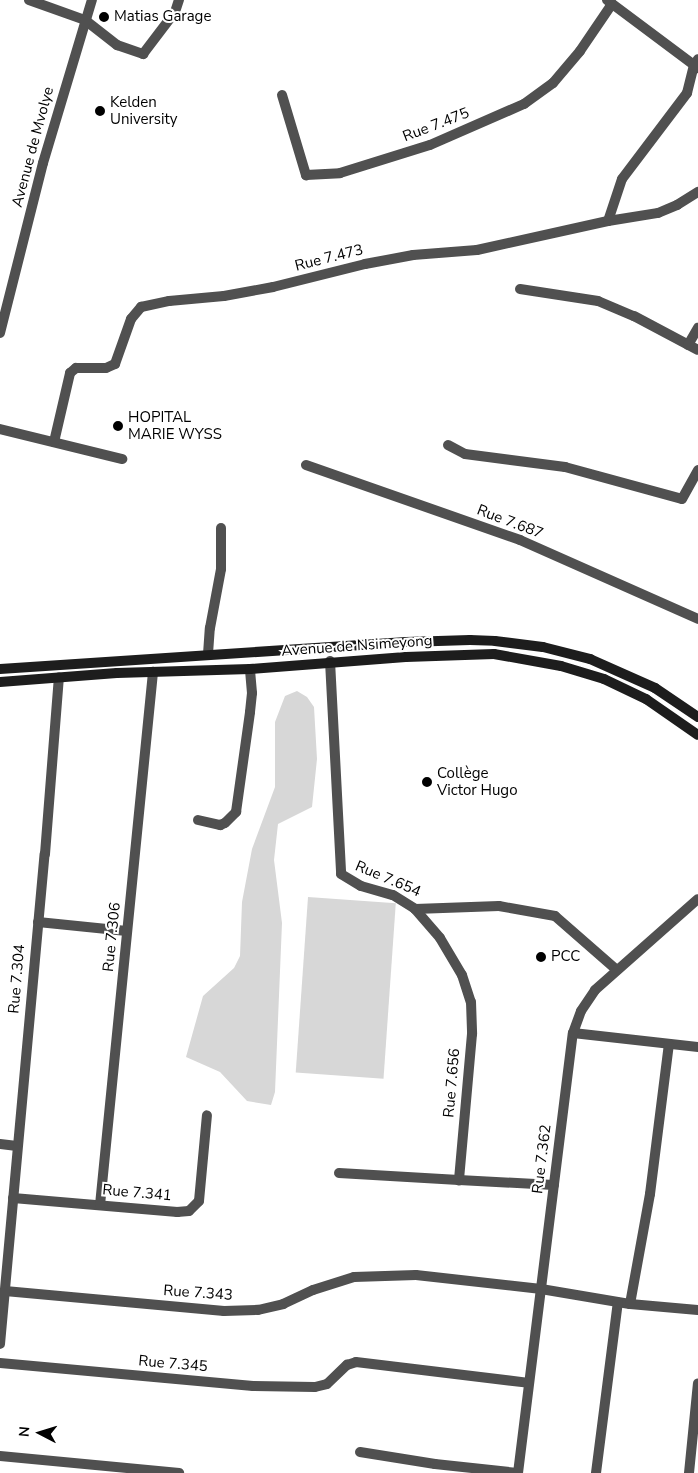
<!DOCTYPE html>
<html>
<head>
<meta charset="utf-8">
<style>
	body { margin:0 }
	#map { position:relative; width:698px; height:1473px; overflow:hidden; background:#fff; font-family:"Nunito Sans",sans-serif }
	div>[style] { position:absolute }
	.green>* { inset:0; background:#d7d7d7; transform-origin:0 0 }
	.minor>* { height:10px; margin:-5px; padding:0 5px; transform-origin:5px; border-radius:5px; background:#505050 }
	.tertiary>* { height:10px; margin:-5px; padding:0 5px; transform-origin:5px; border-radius:5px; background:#505050 }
	.secondary>* { height:10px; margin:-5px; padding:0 5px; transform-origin:5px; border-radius:5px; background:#1d1d1d }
	.dots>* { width:14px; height:14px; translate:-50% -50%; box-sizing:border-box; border:2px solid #fff; border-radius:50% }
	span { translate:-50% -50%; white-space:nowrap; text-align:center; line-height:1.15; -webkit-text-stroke:4px #fff; paint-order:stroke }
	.poi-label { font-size:15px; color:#000 }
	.left { translate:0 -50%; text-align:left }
	.street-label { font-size:15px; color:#000 }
	.north { position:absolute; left:15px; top:1408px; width:50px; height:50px; -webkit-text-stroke:4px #fff; paint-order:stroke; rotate:275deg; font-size:14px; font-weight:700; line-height:20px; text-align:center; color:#000 }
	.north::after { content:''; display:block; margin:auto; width:18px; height:22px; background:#000; clip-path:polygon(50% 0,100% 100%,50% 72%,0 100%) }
</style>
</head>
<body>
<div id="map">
	<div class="green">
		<div style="clip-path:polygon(297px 691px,307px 697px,314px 707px,317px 759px,312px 807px,278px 824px,274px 860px,282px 923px,275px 1092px,271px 1105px,247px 1101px,220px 1072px,186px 1057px,203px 996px,234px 968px,240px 956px,242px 902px,252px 849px,275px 787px,275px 722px,285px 696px)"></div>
		<div style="left:308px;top:897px;width:88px;height:176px;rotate:4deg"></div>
	</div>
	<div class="minor">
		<div style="left:29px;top:0;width:59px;rotate:19.7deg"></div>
		<div style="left:85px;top:20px;width:41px;rotate:38deg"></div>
		<div style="left:117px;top:45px;width:28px;rotate:19deg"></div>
		<div style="left:143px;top:54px;width:53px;rotate:-52.7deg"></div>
		<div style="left:175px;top:12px;width:13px;rotate:-72deg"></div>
		<div style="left:282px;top:95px;width:84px;rotate:73.3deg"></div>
		<div style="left:306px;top:175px;width:34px;rotate:-3deg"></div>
		<div style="left:340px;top:173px;width:94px;rotate:-17.3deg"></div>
		<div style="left:430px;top:145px;width:103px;rotate:-23.6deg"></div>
		<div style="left:524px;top:104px;width:36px;rotate:-36deg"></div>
		<div style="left:553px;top:83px;width:42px;rotate:-49.8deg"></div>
		<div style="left:580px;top:51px;width:57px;rotate:-55.8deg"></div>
		<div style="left:608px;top:221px;width:44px;rotate:-71.6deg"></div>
		<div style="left:622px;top:179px;width:108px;rotate:-52.9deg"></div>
		<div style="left:687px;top:93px;width:29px;rotate:-76deg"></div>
		<div style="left:694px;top:65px;width:7px;rotate:-56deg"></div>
		<div style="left:520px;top:289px;width:79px;rotate:8.7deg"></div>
		<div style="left:598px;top:301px;width:39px;rotate:23deg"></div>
		<div style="left:634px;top:316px;width:72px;rotate:28deg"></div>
		<div style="left:688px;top:345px;width:20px;rotate:-60deg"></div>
		<div style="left:0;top:429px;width:126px;rotate:13.8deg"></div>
		<div style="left:54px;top:442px;width:71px;rotate:-76.9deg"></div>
		<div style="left:70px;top:373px;width:8px;rotate:-40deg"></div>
		<div style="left:76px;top:368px;width:30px"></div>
		<div style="left:106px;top:368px;width:10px;rotate:-24deg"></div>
		<div style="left:115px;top:364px;width:48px;rotate:-70.4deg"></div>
		<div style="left:131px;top:319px;width:16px;rotate:-50deg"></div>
		<div style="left:141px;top:307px;width:29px;rotate:-12deg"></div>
		<div style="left:169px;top:301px;width:55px;rotate:-5.2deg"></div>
		<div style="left:224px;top:296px;width:50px;rotate:-10.4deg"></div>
		<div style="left:273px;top:287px;width:95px;rotate:-14deg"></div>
		<div style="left:365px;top:264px;width:49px;rotate:-10.6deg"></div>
		<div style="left:413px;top:255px;width:64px;rotate:-4.5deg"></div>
		<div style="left:477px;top:250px;width:134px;rotate:-12.5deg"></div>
		<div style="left:608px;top:221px;width:51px;rotate:-9.1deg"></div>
		<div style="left:658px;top:213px;width:21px;rotate:-23deg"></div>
		<div style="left:677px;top:205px;width:25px;rotate:-32deg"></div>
		<div style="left:448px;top:445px;width:19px;rotate:28deg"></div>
		<div style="left:465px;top:454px;width:101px;rotate:7.4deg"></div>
		<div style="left:565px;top:467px;width:121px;rotate:15.3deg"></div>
		<div style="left:682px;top:499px;width:33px;rotate:-61deg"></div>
		<div style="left:306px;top:465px;width:227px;rotate:19.3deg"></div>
		<div style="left:520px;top:540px;width:195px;rotate:23.9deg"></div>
		<div style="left:208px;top:654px;width:26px;rotate:-86deg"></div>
		<div style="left:210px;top:628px;width:60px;rotate:-79.4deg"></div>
		<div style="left:221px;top:569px;width:41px;rotate:-90deg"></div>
		<div style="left:330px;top:661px;width:213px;rotate:87deg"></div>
		<div style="left:341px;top:874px;width:23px;rotate:31deg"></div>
		<div style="left:361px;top:886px;width:33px;rotate:16deg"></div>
		<div style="left:393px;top:895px;width:26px;rotate:32deg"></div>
		<div style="left:415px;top:909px;width:84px;rotate:-2deg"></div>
		<div style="left:499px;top:906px;width:57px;rotate:10.1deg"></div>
		<div style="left:555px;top:916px;width:82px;rotate:41.1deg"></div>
		<div style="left:198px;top:820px;width:23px;rotate:13deg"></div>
		<div style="left:220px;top:825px;width:5px;rotate:-22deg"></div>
		<div style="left:225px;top:823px;width:16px;rotate:-45deg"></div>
		<div style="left:236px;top:812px;width:101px;rotate:-82deg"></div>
		<div style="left:250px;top:712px;width:19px;rotate:-84deg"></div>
		<div style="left:252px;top:693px;width:24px;rotate:-95deg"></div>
		<div style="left:415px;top:909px;width:38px;rotate:49deg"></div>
		<div style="left:440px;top:938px;width:43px;rotate:59.3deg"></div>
		<div style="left:462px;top:975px;width:28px;rotate:72deg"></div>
		<div style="left:471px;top:1002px;width:32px;rotate:88deg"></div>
		<div style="left:472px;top:1034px;width:147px;rotate:95.1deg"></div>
		<div style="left:459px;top:1180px;width:95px;rotate:3deg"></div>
		<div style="left:38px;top:922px;width:89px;rotate:5.8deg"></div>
		<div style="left:573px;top:1033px;width:126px;rotate:6.4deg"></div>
		<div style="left:0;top:1144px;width:17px;rotate:7deg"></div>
		<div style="left:339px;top:1173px;width:120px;rotate:3.3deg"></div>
		<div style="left:13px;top:1198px;width:165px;rotate:4.9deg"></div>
		<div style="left:177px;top:1212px;width:12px;rotate:-5deg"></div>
		<div style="left:189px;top:1211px;width:14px;rotate:-45deg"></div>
		<div style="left:199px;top:1201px;width:86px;rotate:-84.7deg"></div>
		<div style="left:100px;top:1205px;width:536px;rotate:-84.32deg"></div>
		<div style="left:5px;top:1291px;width:220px;rotate:5.2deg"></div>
		<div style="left:224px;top:1311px;width:34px;rotate:-2deg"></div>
		<div style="left:258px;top:1310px;width:26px;rotate:-13deg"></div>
		<div style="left:283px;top:1304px;width:33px;rotate:-25deg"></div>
		<div style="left:313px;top:1290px;width:43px;rotate:-17.6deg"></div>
		<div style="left:354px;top:1277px;width:62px;rotate:-1.8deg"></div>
		<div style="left:416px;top:1275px;width:126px;rotate:6.4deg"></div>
		<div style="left:541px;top:1289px;width:90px;rotate:9.6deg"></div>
		<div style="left:630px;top:1304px;width:68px;rotate:5deg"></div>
		<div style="left:630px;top:1304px;width:112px;rotate:-79.7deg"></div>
		<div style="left:650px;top:1194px;width:151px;rotate:-82.8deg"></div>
		<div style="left:0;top:1344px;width:492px;rotate:-84.8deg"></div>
		<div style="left:45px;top:854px;width:177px;rotate:-85.5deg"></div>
		<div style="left:0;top:1363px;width:254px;rotate:5.2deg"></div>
		<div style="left:253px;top:1386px;width:62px;rotate:0.9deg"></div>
		<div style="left:315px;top:1387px;width:12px;rotate:-14deg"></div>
		<div style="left:327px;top:1384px;width:28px;rotate:-44deg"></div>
		<div style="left:347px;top:1365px;width:9px;rotate:-18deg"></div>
		<div style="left:356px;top:1362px;width:174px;rotate:6.9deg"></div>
		<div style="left:360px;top:1452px;width:76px;rotate:9.1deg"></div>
		<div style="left:435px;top:1464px;width:83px;rotate:6.2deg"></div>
		<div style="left:0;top:1456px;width:180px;rotate:5.4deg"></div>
		<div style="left:518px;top:1473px;width:443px;rotate:-82.9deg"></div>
		<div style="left:573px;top:1033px;width:23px;rotate:-70deg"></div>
		<div style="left:581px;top:1011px;width:25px;rotate:-56deg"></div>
		<div style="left:595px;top:990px;width:137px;rotate:-41.5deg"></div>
		<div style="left:596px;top:1473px;width:172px;rotate:-82.7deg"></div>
		<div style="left:689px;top:1473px;width:90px;rotate:-84.3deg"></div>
	</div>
	<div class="tertiary">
		<div style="left:607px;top:0;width:114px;rotate:36.8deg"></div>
		<div style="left:0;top:333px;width:175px;rotate:-75.8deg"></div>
		<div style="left:43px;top:163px;width:170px;rotate:-73.3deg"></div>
	</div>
	<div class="secondary">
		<div style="left:0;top:669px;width:407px;rotate:-3.8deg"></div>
		<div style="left:406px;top:642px;width:64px;rotate:-1.8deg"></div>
		<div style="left:470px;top:640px;width:25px;rotate:2deg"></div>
		<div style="left:495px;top:641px;width:48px;rotate:7.1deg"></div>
		<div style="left:543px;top:647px;width:49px;rotate:14.3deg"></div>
		<div style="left:590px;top:659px;width:71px;rotate:24deg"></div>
		<div style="left:655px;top:688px;width:52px;rotate:34deg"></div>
		<div style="left:0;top:682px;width:117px;rotate:-4.4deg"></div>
		<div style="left:117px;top:673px;width:133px;rotate:-1.7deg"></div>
		<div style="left:250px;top:669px;width:156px;rotate:-4.4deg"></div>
		<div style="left:406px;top:657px;width:88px;rotate:-2deg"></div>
		<div style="left:494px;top:654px;width:68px;rotate:10.2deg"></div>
		<div style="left:561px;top:666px;width:45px;rotate:16.8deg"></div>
		<div style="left:604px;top:679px;width:47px;rotate:25.5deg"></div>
		<div style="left:646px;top:699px;width:63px;rotate:34.7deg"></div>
	</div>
	<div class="dots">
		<div style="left:104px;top:17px;background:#000"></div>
		<div style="left:100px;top:111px;background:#000"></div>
		<div style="left:118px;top:426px;background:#000"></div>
		<div style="left:427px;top:782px;background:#000"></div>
		<div style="left:541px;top:957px;background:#000"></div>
	</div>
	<div class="poi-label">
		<span class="left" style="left:114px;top:17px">Matias Garage</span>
		<span class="left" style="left:110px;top:111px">Kelden<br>University</span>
		<span class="left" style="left:128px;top:426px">HOPITAL<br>MARIE WYSS</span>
		<span class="left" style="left:437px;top:782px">Collège<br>Victor Hugo</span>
		<span class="left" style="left:551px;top:957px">PCC</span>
	</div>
	<div class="street-label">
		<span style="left:436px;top:125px;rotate:-21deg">Rue 7.475</span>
		<span style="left:33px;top:147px;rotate:-75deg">Avenue de Mvolye</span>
		<span style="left:329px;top:258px;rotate:-14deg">Rue 7.473</span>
		<span style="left:510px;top:522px;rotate:21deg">Rue 7.687</span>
		<span style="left:357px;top:646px;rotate:-4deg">Avenue de Nsimeyong</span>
		<span style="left:388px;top:879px;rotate:23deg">Rue 7.654</span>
		<span style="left:112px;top:937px;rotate:-84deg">Rue 7.306</span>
		<span style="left:17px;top:979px;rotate:-85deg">Rue 7.304</span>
		<span style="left:452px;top:1083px;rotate:-85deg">Rue 7.656</span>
		<span style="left:542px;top:1159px;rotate:-83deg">Rue 7.362</span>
		<span style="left:137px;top:1193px;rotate:5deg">Rue 7.341</span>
		<span style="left:198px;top:1293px;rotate:4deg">Rue 7.343</span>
		<span style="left:173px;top:1364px;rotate:5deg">Rue 7.345</span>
	</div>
	<div class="north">N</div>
</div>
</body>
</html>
